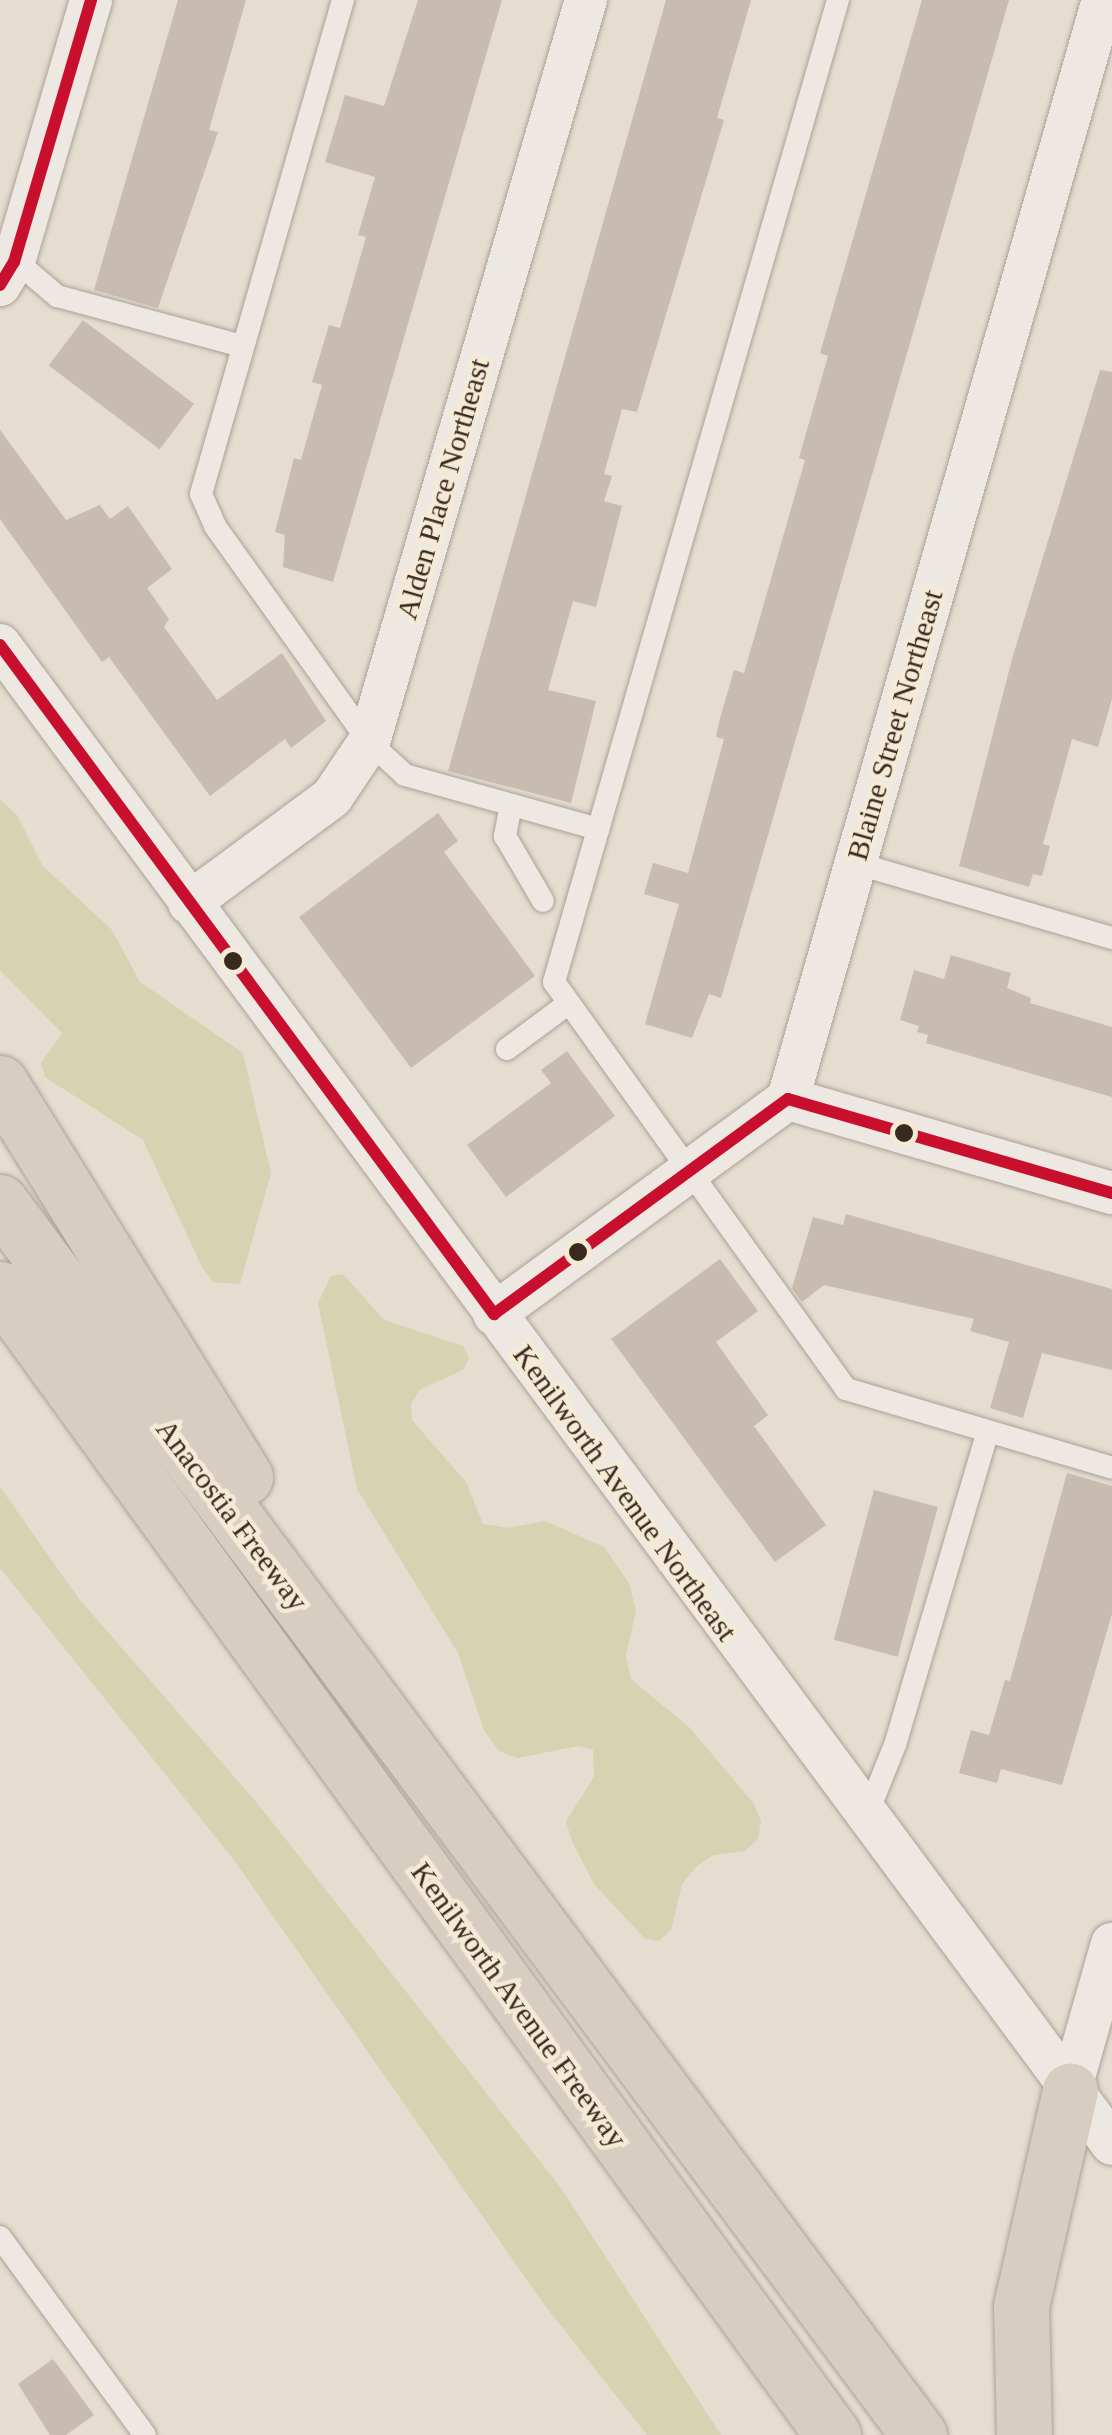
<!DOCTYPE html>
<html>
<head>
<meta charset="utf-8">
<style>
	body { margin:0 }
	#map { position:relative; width:1112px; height:2435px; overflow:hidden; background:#e5ddcf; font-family:Georgia,serif }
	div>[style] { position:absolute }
	.green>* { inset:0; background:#d5d3b2 }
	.building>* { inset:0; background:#c8bbb0; transform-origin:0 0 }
	.roads { filter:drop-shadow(0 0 2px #aaa298) drop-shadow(0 0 2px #aaa298) }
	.service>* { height:22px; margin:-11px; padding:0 11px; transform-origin:11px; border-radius:11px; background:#ede8e1 }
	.minor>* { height:42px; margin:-21px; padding:0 21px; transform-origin:21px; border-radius:21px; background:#ede8e1 }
	.motorway>* { height:55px; margin:-27.5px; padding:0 27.5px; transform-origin:27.5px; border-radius:27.5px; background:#d7cdc1 }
	.bus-1>* { height:12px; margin:-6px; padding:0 6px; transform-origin:6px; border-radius:6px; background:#c8102e }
	.dots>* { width:28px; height:28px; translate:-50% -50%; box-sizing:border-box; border:5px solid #f4ead6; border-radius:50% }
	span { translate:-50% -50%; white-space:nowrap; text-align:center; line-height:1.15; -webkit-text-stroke:9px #f4ead6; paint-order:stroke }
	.street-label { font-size:30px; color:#392a20 }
</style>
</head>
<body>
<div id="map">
	<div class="green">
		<div style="clip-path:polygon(0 799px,17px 815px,42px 865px,112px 930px,140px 982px,243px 1053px,271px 1173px,240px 1284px,213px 1282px,202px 1267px,143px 1140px,45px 1077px,41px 1063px,62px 1033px,0 970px)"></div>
		<div style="clip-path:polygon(343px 1274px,384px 1320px,463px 1346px,469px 1358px,463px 1370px,421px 1389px,411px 1403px,412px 1420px,466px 1482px,483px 1524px,509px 1528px,545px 1521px,604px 1547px,629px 1583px,636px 1611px,626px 1655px,631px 1679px,690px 1728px,754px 1804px,761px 1821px,758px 1839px,745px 1851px,713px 1855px,696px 1867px,682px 1884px,671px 1930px,659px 1941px,645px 1939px,594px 1884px,571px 1839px,566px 1821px,594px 1777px,593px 1750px,579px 1746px,517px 1758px,499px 1751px,484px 1730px,458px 1653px,357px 1489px,318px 1303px,331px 1276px)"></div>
		<div style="clip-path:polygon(0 1487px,80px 1600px,258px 1804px,561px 2188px,721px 2435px,647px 2435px,543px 2303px,234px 1860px,0 1568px)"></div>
	</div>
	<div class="building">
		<div style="clip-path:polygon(178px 0,246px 0,209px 130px,218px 132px,158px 308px,94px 290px)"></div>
		<div style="clip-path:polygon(418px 0,502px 0,333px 582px,283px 567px,285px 535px,275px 532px,294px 458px,301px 460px,322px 385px,312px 382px,329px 325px,340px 328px,366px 237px,358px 235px,375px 177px,325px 162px,345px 95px,384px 106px)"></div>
		<div style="clip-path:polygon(666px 0,751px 0,717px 118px,724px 120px,637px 412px,622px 409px,604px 474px,612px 476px,604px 501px,622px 506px,596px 607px,573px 601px,548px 690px,596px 701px,571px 803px,448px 771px)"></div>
		<div style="clip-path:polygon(922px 0,1009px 0,721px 998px,709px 994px,692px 1038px,645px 1024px,679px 904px,644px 894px,653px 863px,688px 873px,724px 739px,716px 737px,719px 722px,734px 670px,744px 673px,805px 460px,799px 458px,828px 356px,820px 353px)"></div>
		<div style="left:83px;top:320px;width:139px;height:57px;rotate:37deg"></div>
		<div style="clip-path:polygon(1100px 370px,1112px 372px,1112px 699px,1098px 747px,1072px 739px,1043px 844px,1050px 846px,1042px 876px,1033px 874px,1029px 887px,959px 866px,1012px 659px)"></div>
		<div style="clip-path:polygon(0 430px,66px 520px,100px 505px,110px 519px,128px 506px,172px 569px,147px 588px,169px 619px,164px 627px,217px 700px,282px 653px,326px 721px,291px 748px,285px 739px,210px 796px,109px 657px,102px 662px,0 519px)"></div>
		<div style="clip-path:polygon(438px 813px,458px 841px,444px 852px,535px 976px,411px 1068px,299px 917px)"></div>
		<div style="clip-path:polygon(951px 955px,1011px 973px,1007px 988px,1031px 998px,1030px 1003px,1112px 1027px,1112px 1097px,926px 1043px,928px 1035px,917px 1032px,919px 1026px,900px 1020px,914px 970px,944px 979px)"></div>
		<div style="clip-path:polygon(567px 1051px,615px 1116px,506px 1197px,467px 1145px,551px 1083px,541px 1070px)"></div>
		<div style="clip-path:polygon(846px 1214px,1112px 1289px,1112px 1370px,1042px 1353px,1023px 1418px,990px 1408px,1009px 1342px,970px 1331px,974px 1319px,824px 1285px,802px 1302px,792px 1288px,813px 1217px,843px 1225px)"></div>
		<div style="clip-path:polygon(720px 1259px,758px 1311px,716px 1342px,768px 1415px,754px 1426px,826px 1525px,775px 1562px,611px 1339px)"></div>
		<div style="clip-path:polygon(1067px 1473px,1112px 1486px,1112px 1614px,1062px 1785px,1001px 1769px,997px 1783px,959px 1773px,971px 1730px,989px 1735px,1005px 1680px,1010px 1681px)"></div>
		<div style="left:874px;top:1490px;width:66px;height:155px;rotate:15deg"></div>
		<div style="clip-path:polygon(53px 2359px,94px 2415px,66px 2435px,50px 2435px,18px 2384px)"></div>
	</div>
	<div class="roads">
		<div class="service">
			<div style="left:343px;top:0;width:514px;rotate:106.04deg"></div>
			<div style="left:201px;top:494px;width:35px;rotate:66deg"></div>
			<div style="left:215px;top:526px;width:265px;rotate:54.5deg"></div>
			<div style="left:369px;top:742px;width:49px;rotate:42.5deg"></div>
			<div style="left:405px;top:775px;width:201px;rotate:15.6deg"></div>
			<div style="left:838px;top:0;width:1022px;rotate:106.13deg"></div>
			<div style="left:554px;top:982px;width:501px;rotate:54.34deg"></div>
			<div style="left:846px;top:1389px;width:277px;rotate:16.5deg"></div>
			<div style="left:8px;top:254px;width:65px;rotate:40.6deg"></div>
			<div style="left:57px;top:296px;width:192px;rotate:15.1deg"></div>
			<div style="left:511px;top:805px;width:32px;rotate:101deg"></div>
			<div style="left:505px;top:836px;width:75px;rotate:59.7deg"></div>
			<div style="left:855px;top:863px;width:268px;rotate:16.3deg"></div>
			<div style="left:507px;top:1049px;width:77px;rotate:-36.6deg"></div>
			<div style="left:866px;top:1817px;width:78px;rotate:-68.1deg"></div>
			<div style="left:895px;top:1745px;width:327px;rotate:-73.5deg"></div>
			<div style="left:0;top:2237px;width:245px;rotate:53.8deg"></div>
		</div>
		<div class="minor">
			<div style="left:0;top:285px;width:27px;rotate:-59deg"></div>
			<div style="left:14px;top:262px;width:273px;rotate:-73.6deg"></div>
			<div style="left:0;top:645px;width:1866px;rotate:53.43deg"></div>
			<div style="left:189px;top:903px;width:178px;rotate:-36.5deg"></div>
			<div style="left:332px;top:797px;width:66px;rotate:-56.1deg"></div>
			<div style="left:369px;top:742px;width:773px;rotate:-73.7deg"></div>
			<div style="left:788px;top:1099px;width:337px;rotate:16.2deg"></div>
			<div style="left:494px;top:1314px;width:364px;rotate:-36.2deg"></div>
			<div style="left:788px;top:1099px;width:1143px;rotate:-74.01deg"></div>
			<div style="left:1070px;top:2091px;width:153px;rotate:-74.1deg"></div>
		</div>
		<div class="motorway">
			<div style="left:0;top:1083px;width:464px;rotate:58.1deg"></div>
			<div style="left:0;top:1202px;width:1538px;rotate:53.3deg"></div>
			<div style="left:0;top:1289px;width:1417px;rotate:53.99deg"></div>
			<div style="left:1024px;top:2435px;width:129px;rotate:-91.3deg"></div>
			<div style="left:1021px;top:2306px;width:221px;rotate:-77.2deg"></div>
		</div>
	</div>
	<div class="bus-1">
		<div style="left:0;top:285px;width:27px;rotate:-59deg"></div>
		<div style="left:14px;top:262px;width:273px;rotate:-73.6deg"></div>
		<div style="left:0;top:645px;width:832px;rotate:53.56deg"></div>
		<div style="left:494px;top:1314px;width:364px;rotate:-36.2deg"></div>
		<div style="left:788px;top:1099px;width:337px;rotate:16.2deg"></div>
	</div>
	<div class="dots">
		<div style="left:233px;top:961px;background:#392a20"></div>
		<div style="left:904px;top:1133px;background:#392a20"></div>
		<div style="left:578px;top:1252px;background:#392a20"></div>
	</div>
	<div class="street-label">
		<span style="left:443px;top:489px;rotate:-74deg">Alden Place Northeast</span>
		<span style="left:895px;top:725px;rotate:-74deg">Blaine Street Northeast</span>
		<span style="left:625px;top:1493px;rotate:54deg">Kenilworth Avenue Northeast</span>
		<span style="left:232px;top:1515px;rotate:53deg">Anacostia Freeway</span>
		<span style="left:519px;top:2005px;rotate:54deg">Kenilworth Avenue Freeway</span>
	</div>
</div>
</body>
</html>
